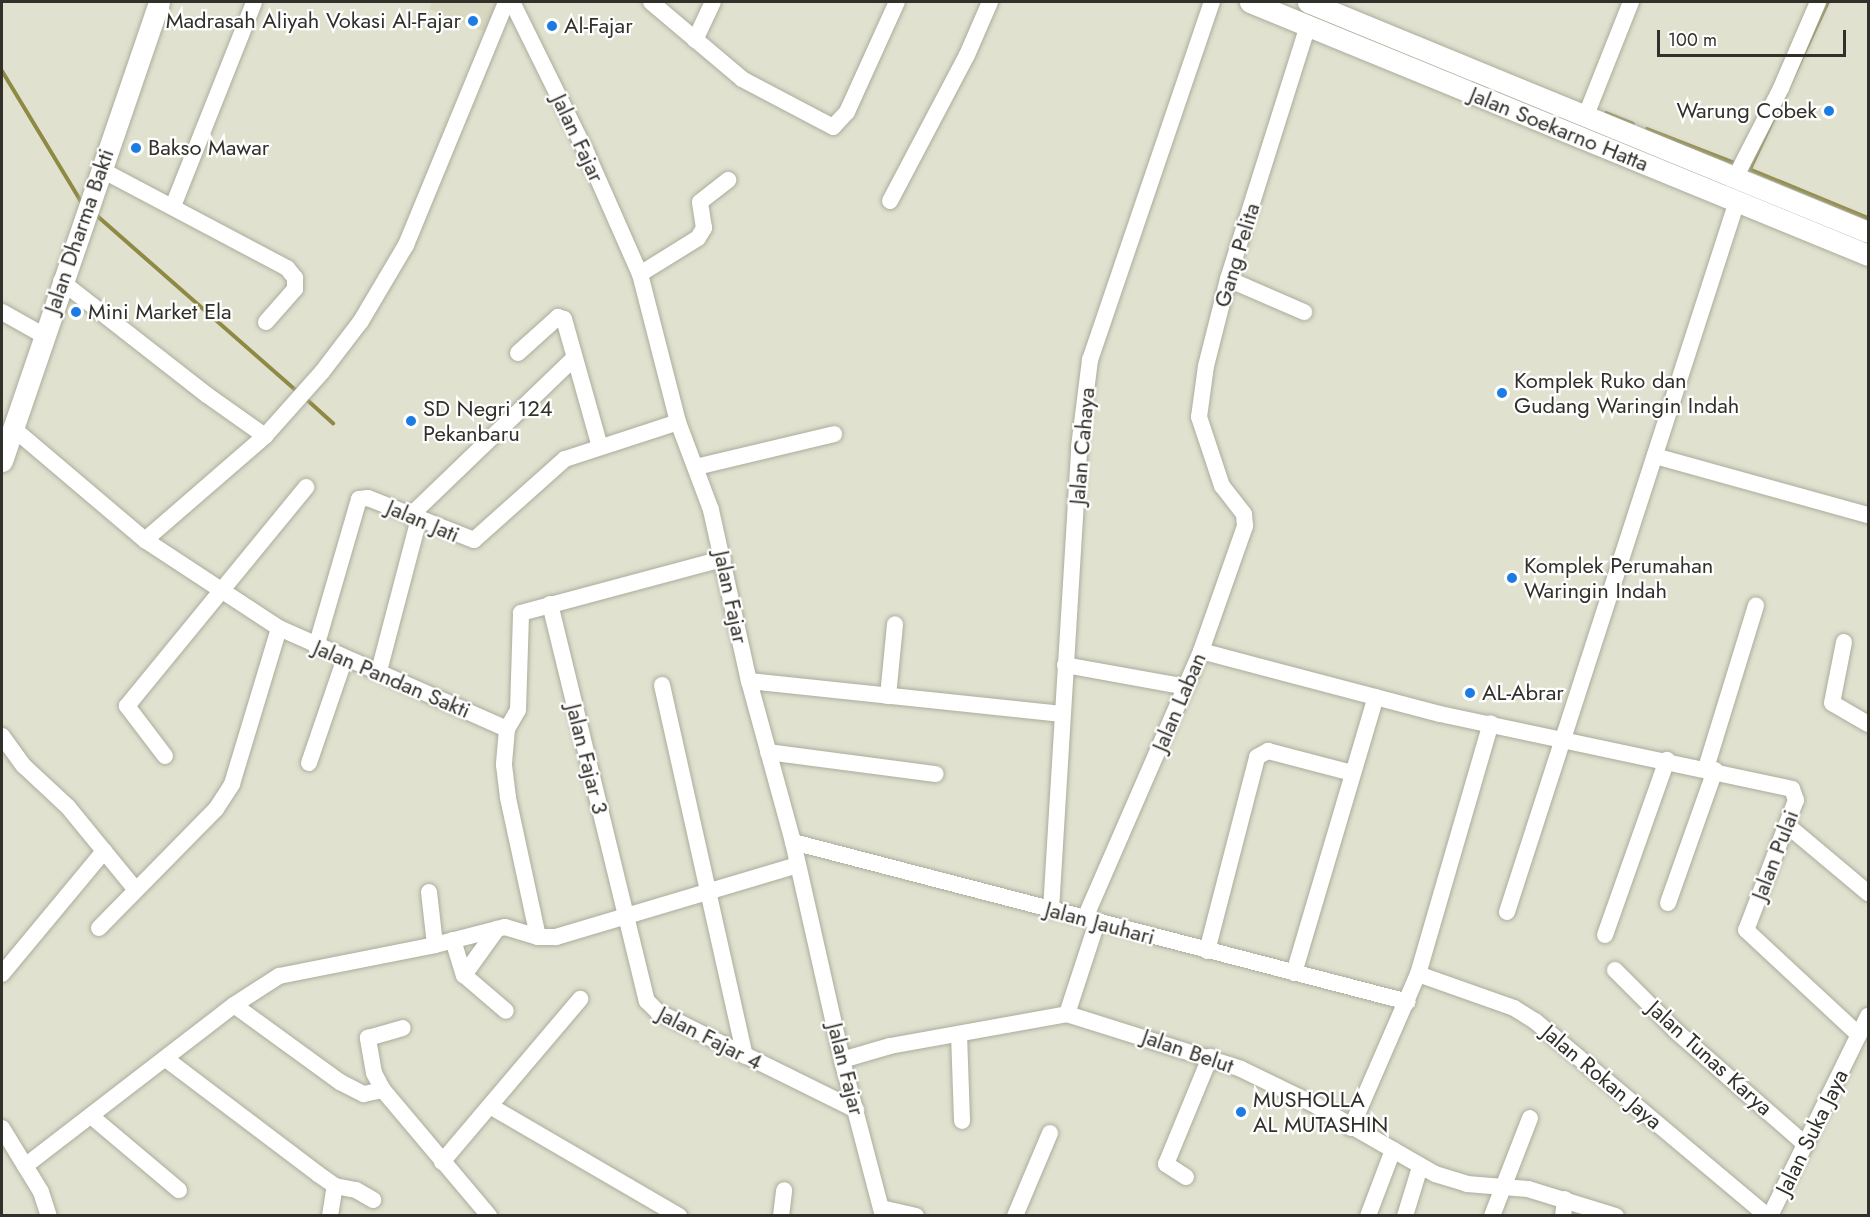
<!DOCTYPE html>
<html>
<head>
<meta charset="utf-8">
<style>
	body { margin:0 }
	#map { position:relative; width:1870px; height:1217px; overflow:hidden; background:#e1e1d0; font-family:Jost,sans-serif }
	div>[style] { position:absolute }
	.built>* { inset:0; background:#d8d7bf }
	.stream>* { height:4px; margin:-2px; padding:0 2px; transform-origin:2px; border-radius:2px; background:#8f8a43 }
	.roads { filter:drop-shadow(0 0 2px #acac9c) drop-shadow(0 0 2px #acac9c) }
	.minor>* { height:16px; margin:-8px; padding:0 8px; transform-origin:8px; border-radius:8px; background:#fff }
	.major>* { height:21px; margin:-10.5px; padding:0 10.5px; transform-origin:10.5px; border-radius:10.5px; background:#fff }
	.dots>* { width:16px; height:16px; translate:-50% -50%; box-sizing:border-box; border:3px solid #fff; border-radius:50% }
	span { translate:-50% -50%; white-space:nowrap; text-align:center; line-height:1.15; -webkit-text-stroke:4.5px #fff; paint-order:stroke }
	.poi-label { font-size:22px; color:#31302a }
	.right { translate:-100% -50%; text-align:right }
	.left { translate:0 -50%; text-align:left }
	.street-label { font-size:22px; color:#31302a }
	.frame { position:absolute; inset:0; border:3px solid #31302a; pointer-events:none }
	.scale { position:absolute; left:1657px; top:30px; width:189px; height:27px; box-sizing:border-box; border:3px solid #31302a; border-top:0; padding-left:8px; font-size:18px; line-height:21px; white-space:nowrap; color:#31302a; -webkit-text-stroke:4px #fff; paint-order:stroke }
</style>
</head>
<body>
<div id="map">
	<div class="built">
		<div style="clip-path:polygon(432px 2px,498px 2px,485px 32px,429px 9px)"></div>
	</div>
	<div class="stream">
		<div style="left:2px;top:71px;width:154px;rotate:58.8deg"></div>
		<div style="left:1606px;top:113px;width:29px;rotate:22deg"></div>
		<div style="left:1647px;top:129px;width:97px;rotate:21.3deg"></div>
		<div style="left:1744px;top:167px;width:134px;rotate:22.4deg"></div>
		<div style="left:1750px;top:169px;width:184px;rotate:-65deg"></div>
		<div style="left:95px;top:214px;width:271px;rotate:41.3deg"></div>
		<div style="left:305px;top:398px;width:38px;rotate:42deg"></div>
	</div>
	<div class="roads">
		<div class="minor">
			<div style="left:512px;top:2px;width:169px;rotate:63.7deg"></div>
			<div style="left:587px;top:154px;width:131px;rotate:66.2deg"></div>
			<div style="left:640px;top:274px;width:153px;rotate:75.6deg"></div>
			<div style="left:678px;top:422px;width:94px;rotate:69.4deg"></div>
			<div style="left:711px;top:510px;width:175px;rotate:77.5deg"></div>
			<div style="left:749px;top:681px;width:167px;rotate:74.7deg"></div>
			<div style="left:793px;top:842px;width:223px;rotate:77.3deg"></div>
			<div style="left:842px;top:1060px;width:161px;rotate:75.3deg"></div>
			<div style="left:651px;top:2px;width:119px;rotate:40.2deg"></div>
			<div style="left:742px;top:79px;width:103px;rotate:27.8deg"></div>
			<div style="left:833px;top:127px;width:21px;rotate:-47deg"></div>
			<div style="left:847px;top:112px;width:121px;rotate:-65.6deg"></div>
			<div style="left:695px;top:40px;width:42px;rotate:-64.7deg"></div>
			<div style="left:1586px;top:115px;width:122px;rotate:-68.3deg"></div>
			<div style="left:100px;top:169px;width:212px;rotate:27.9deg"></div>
			<div style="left:287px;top:268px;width:13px;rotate:51deg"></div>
			<div style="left:295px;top:278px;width:11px;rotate:90deg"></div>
			<div style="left:295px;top:289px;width:44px;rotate:131.3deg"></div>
			<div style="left:1735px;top:178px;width:101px;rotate:-62.9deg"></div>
			<div style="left:1781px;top:88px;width:94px;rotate:-66.7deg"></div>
			<div style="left:890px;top:201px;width:165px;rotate:-62.2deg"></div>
			<div style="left:967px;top:55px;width:58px;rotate:-66.5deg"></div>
			<div style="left:173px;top:206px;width:219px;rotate:-68.3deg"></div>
			<div style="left:640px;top:274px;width:68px;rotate:-31.8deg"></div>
			<div style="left:698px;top:238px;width:12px;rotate:-59deg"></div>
			<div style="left:704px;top:228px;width:26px;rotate:-99deg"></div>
			<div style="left:700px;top:202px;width:36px;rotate:-38deg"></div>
			<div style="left:1228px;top:279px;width:83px;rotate:23.5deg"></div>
			<div style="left:61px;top:281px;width:185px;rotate:38deg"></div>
			<div style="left:207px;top:395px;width:71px;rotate:35.3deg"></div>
			<div style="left:2px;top:312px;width:47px;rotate:29.3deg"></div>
			<div style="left:518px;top:353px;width:54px;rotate:-42deg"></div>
			<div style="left:558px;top:317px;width:6px;rotate:18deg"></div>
			<div style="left:564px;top:319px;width:133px;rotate:74.3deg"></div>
			<div style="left:14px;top:429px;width:172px;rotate:40.3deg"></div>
			<div style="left:145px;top:540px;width:160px;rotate:33.3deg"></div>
			<div style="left:279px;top:628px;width:249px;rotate:23.9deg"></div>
			<div style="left:507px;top:729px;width:22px;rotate:-60deg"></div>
			<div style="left:518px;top:710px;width:97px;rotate:-88.2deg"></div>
			<div style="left:521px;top:613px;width:209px;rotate:-15deg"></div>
			<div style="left:1655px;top:456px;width:221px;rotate:15.5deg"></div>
			<div style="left:696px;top:467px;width:142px;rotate:-13.4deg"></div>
			<div style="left:410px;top:516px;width:226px;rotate:-43.9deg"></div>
			<div style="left:145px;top:540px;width:159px;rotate:-40.9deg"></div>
			<div style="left:265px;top:436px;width:86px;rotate:-48.3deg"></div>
			<div style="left:322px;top:372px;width:64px;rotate:-52.6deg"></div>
			<div style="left:361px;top:321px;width:88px;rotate:-59.4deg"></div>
			<div style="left:406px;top:245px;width:263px;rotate:-67.6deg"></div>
			<div style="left:550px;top:604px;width:409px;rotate:76.3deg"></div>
			<div style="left:647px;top:1001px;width:16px;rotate:45deg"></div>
			<div style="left:658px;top:1012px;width:221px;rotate:26.3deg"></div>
			<div style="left:1844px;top:642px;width:62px;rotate:101.1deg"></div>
			<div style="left:1832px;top:703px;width:42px;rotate:30.3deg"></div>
			<div style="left:316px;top:647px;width:154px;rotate:-73.8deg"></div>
			<div style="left:359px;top:499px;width:9px;rotate:-6deg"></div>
			<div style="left:368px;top:498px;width:114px;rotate:21.6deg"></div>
			<div style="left:474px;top:540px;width:122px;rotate:-41.7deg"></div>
			<div style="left:565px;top:459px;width:119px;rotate:-18.1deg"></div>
			<div style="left:1201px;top:651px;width:247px;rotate:14.8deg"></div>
			<div style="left:1440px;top:714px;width:360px;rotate:12deg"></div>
			<div style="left:1792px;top:789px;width:12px;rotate:70deg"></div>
			<div style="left:1796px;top:800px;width:139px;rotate:111deg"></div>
			<div style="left:1746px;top:930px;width:154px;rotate:42.9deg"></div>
			<div style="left:1065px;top:665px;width:123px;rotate:10.3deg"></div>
			<div style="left:379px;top:671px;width:157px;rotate:-75.3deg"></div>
			<div style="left:749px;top:681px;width:315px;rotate:6deg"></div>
			<div style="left:662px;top:685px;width:380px;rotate:77.4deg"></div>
			<div style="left:888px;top:696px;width:72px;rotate:-84.4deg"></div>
			<div style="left:507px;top:729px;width:36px;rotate:95deg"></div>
			<div style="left:504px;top:765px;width:33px;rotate:83deg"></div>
			<div style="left:508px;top:798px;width:142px;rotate:77.8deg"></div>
			<div style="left:2px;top:736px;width:37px;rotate:54deg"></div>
			<div style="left:24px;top:766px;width:60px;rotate:43deg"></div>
			<div style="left:68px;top:807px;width:107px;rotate:50.7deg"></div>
			<div style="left:768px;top:752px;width:169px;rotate:7.5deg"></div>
			<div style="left:165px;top:756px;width:63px;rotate:-127.2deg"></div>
			<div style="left:127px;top:706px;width:283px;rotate:-50.7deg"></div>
			<div style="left:309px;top:763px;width:111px;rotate:-71.1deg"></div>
			<div style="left:1706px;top:768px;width:170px;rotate:-72.9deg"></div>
			<div style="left:1787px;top:825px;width:106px;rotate:40deg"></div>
			<div style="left:793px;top:842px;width:635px;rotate:14.58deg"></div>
			<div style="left:429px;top:892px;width:53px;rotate:83.5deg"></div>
			<div style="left:1668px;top:903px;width:141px;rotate:-70.5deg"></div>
			<div style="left:1051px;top:910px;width:464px;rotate:-86.5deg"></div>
			<div style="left:1079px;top:447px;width:88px;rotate:-82.8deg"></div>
			<div style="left:1090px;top:360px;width:378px;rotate:-71.2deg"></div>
			<div style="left:1507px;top:912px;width:747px;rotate:-72.07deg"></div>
			<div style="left:1085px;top:918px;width:291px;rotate:-66.5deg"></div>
			<div style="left:1201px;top:651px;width:133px;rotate:-70.6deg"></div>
			<div style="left:1245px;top:526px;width:12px;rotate:-95deg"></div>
			<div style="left:1244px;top:514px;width:36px;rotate:-128deg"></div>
			<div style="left:1222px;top:486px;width:73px;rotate:-108.4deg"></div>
			<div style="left:1199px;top:417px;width:51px;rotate:-82.2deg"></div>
			<div style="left:1206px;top:366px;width:90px;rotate:-75.8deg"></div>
			<div style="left:1228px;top:279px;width:266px;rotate:-72.5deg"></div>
			<div style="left:99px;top:928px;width:167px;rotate:-45.5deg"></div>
			<div style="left:216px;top:809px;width:30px;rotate:-57deg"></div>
			<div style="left:232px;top:784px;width:163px;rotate:-73.2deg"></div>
			<div style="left:1605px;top:935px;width:186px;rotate:-70.5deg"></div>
			<div style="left:453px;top:940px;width:37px;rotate:73deg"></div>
			<div style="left:464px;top:975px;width:55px;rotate:40.6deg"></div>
			<div style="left:1207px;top:951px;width:200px;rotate:-75.5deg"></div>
			<div style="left:1257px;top:757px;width:13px;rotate:-29deg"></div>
			<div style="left:1268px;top:751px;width:87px;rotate:14.7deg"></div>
			<div style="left:1615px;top:970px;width:88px;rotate:45deg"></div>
			<div style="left:1677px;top:1032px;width:171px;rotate:41.2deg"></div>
			<div style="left:1294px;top:973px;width:288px;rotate:-73.5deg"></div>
			<div style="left:2px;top:974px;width:160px;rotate:-50.3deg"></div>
			<div style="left:1418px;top:974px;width:102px;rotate:19.5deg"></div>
			<div style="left:1514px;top:1008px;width:25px;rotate:32deg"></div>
			<div style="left:1535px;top:1021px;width:303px;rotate:40deg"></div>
			<div style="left:464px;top:975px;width:57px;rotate:-54.3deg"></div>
			<div style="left:234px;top:1005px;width:131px;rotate:36deg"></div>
			<div style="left:340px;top:1082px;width:27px;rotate:27deg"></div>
			<div style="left:364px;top:1094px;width:19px;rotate:-12deg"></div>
			<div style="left:383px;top:1090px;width:19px;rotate:-118deg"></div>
			<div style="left:374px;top:1073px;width:36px;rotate:-100deg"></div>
			<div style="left:368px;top:1038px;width:36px;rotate:-16deg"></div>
			<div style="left:1067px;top:1014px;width:97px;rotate:-71.9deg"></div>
			<div style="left:959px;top:1034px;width:87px;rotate:88deg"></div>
			<div style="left:166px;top:1059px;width:191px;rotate:37.1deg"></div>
			<div style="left:318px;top:1174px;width:21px;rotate:35deg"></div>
			<div style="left:335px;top:1186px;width:21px;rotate:11deg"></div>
			<div style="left:356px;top:1190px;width:20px;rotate:30deg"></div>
			<div style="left:842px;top:1060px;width:50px;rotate:-16.3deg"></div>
			<div style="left:890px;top:1046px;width:180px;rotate:-10.2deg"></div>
			<div style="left:1067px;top:1014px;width:182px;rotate:17.5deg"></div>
			<div style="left:1241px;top:1069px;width:82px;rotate:25.9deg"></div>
			<div style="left:1315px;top:1105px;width:138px;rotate:29.9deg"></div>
			<div style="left:1435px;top:1174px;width:34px;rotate:17deg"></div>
			<div style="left:1467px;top:1184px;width:61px;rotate:4.7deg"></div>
			<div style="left:1528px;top:1189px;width:92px;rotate:17.1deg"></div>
			<div style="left:383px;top:1090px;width:165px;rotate:49.9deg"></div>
			<div style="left:490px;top:1106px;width:219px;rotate:30.2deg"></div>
			<div style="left:91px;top:1116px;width:115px;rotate:40.1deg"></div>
			<div style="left:2px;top:1128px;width:75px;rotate:58.6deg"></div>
			<div style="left:41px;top:1192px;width:25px;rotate:72deg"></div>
			<div style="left:1351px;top:1128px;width:168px;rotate:-66.5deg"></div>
			<div style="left:1418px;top:974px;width:261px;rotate:-73.8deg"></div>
			<div style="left:442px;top:1162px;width:214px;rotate:-49.7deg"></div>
			<div style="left:25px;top:1166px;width:264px;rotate:-37.6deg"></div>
			<div style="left:234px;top:1005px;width:54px;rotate:-32.8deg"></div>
			<div style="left:279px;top:976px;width:159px;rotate:-11.2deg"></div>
			<div style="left:435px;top:945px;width:72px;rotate:-14.4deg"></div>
			<div style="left:505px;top:927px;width:34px;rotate:17deg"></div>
			<div style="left:538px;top:937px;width:18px"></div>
			<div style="left:556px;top:937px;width:252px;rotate:-16.6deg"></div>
			<div style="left:1186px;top:1177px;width:24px;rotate:-147deg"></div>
			<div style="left:1166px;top:1164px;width:116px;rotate:-67.6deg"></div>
			<div style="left:881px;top:1208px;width:36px;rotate:13deg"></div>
			<div style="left:330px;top:1216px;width:30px;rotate:-81deg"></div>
			<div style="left:781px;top:1216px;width:26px;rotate:-83deg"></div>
			<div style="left:1015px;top:1216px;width:90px;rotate:-67.1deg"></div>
			<div style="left:1368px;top:1216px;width:71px;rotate:-69.3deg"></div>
			<div style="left:1405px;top:1216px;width:51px;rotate:-73deg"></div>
			<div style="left:1492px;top:1216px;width:105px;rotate:-68.8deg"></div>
			<div style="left:1563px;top:1216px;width:17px;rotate:-83deg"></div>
			<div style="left:1770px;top:1216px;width:223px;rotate:-63.9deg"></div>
		</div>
		<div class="major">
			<div style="left:1250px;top:2px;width:668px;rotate:22.26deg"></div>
			<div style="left:1308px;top:2px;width:605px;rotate:22.33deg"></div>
			<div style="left:2px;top:461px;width:485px;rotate:-71.1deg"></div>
		</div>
	</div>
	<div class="dots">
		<div style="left:473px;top:21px;background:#1d7be4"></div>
		<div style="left:552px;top:26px;background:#1d7be4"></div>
		<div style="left:1829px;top:111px;background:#1d7be4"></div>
		<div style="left:136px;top:148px;background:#1d7be4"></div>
		<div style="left:76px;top:312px;background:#1d7be4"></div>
		<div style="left:1502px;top:393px;background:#1d7be4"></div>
		<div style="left:411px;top:421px;background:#1d7be4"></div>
		<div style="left:1512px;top:578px;background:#1d7be4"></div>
		<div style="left:1470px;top:693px;background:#1d7be4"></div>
		<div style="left:1241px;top:1112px;background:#1d7be4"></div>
	</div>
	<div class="poi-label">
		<span class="right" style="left:461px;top:21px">Madrasah Aliyah Vokasi Al-Fajar</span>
		<span class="left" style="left:564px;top:26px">Al-Fajar</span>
		<span class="right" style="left:1817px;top:111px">Warung Cobek</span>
		<span class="left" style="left:148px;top:148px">Bakso Mawar</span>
		<span class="left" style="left:88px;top:312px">Mini Market Ela</span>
		<span class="left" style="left:1514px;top:393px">Komplek Ruko dan<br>Gudang Waringin Indah</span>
		<span class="left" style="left:423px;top:421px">SD Negri 124<br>Pekanbaru</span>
		<span class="left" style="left:1524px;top:578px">Komplek Perumahan<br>Waringin Indah</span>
		<span class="left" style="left:1482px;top:693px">AL-Abrar</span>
		<span class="left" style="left:1253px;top:1112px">MUSHOLLA<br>AL MUTASHIN</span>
	</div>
	<div class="street-label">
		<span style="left:1559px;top:129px;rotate:22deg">Jalan Soekarno Hatta</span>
		<span style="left:578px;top:138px;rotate:65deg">Jalan Fajar</span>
		<span style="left:79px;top:231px;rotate:-71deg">Jalan Dharma Bakti</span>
		<span style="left:1237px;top:255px;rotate:-73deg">Gang Pelita</span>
		<span style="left:1082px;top:446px;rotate:-85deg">Jalan Cahaya</span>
		<span style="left:423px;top:521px;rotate:23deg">Jalan Jati</span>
		<span style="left:731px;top:597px;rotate:78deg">Jalan Fajar</span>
		<span style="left:392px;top:679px;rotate:23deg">Jalan Pandan Sakti</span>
		<span style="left:1179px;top:702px;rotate:-67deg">Jalan Laban</span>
		<span style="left:587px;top:759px;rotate:76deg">Jalan Fajar 3</span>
		<span style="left:1775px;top:855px;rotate:-69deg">Jalan Pulai</span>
		<span style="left:1100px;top:923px;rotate:15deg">Jalan Jauhari</span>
		<span style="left:710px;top:1038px;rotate:27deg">Jalan Fajar 4</span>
		<span style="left:1188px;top:1051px;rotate:19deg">Jalan Belut</span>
		<span style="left:1710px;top:1058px;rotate:42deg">Jalan Tunas Karya</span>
		<span style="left:846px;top:1069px;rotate:76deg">Jalan Fajar</span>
		<span style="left:1602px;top:1077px;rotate:40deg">Jalan Rokan Jaya</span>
		<span style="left:1812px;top:1132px;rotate:-64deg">Jalan Suka Jaya</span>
	</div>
	<div class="frame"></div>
	<div class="scale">100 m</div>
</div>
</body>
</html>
